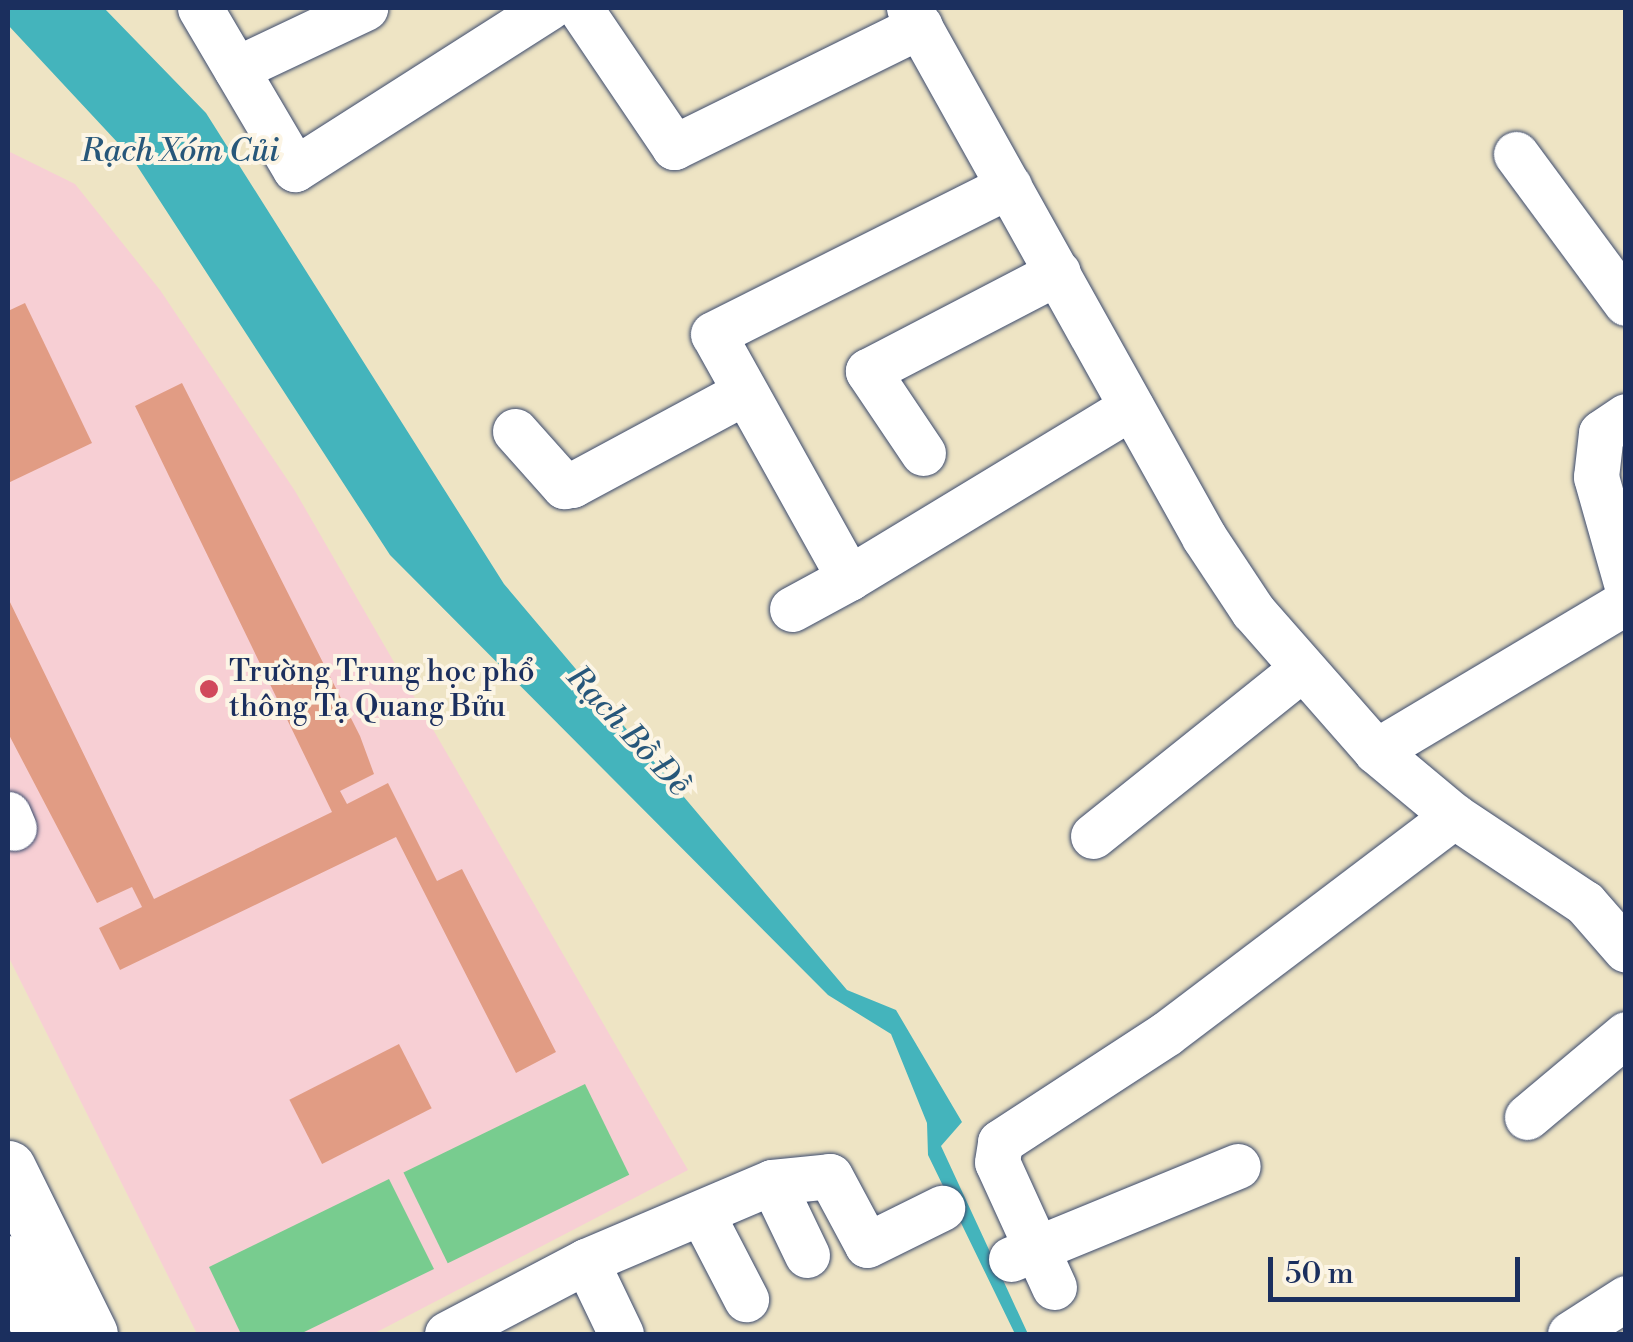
<!DOCTYPE html>
<html>
<head>
<meta charset="utf-8">
<style>
	body { margin:0 }
	#map { position:relative; width:1633px; height:1342px; overflow:hidden; background:#eee4c4; font-family:"Libre Bodoni",serif }
	div>[style] { position:absolute }
	.built>* { inset:0; background:#f7cfd4 }
	.green>* { inset:0; background:#78cc8f; transform-origin:0 0 }
	.water>* { inset:0; background:#44b4bc }
	.building>* { inset:0; background:#e19c84; transform-origin:0 0 }
	.roads { filter:drop-shadow(0 0 2px #3b4a6d) drop-shadow(0 0 2px #3b4a6d) }
	.minor>* { height:45px; margin:-22.5px; padding:0 22.5px; transform-origin:22.5px; border-radius:22.5px; background:#fff }
	.major>* { height:55px; margin:-27.5px; padding:0 27.5px; transform-origin:27.5px; border-radius:27.5px; background:#fff }
	.dots>* { width:28px; height:28px; translate:-50% -50%; box-sizing:border-box; border:5px solid #fcf5e5; border-radius:50% }
	span { translate:-50% -50%; white-space:nowrap; text-align:center; line-height:1.15; -webkit-text-stroke:8px #fcf5e5; paint-order:stroke }
	.poi-label { font-size:30px; color:#1b2f5e }
	.left { translate:0 -50%; text-align:left }
	.water-label { font-size:32px; color:#27577a; font-style:italic }
	.frame { position:absolute; inset:0; border:10px solid #1b2f5e; pointer-events:none }
	.scale { position:absolute; left:1268px; top:1257px; width:252px; height:45px; box-sizing:border-box; border:5px solid #1b2f5e; border-top:0; padding-left:12px; font-size:30px; line-height:35px; white-space:nowrap; color:#1b2f5e; -webkit-text-stroke:8px #fcf5e5; paint-order:stroke }
</style>
</head>
<body>
<div id="map">
	<div class="built">
		<div style="clip-path:polygon(8px 151px,75px 184px,160px 290px,295px 491px,688px 1170px,373px 1334px,197px 1334px,8px 956px)"></div>
	</div>
	<div class="green">
		<div style="left:585px;top:1084px;width:101px;height:202px;rotate:64deg"></div>
		<div style="clip-path:polygon(389px 1179px,434px 1269px,300px 1334px,241px 1334px,209px 1267px)"></div>
	</div>
	<div class="water">
		<div style="clip-path:polygon(8px 8px,104px 8px,206px 113px,504px 584px,847px 990px,896px 1010px,962px 1122px,941px 1146px,1028px 1334px,1015px 1334px,928px 1155px,927px 1123px,891px 1034px,828px 995px,390px 555px,132px 158px,8px 25px)"></div>
	</div>
	<div class="building">
		<div style="clip-path:polygon(25px 303px,92px 443px,8px 483px,8px 311px)"></div>
		<div style="clip-path:polygon(182px 383px,360px 736px,374px 774px,340px 791px,347px 804px,388px 783px,437px 881px,462px 869px,556px 1052px,516px 1073px,396px 837px,120px 970px,99px 928px,142px 907px,132px 887px,97px 903px,8px 733px,8px 598px,154px 899px,332px 812px,135px 406px)"></div>
		<div style="left:399px;top:1044px;width:72px;height:123px;rotate:63deg"></div>
	</div>
	<div class="roads">
		<div class="minor">
			<div style="left:200px;top:8px;width:187px;rotate:59.5deg"></div>
			<div style="left:295px;top:169px;width:300px;rotate:-32.5deg"></div>
			<div style="left:580px;top:8px;width:168px;rotate:55.9deg"></div>
			<div style="left:674px;top:147px;width:274px;rotate:-26.2deg"></div>
			<div style="left:909px;top:8px;width:606px;rotate:60.85deg"></div>
			<div style="left:1204px;top:537px;width:89px;rotate:56.5deg"></div>
			<div style="left:1253px;top:611px;width:186px;rotate:48.7deg"></div>
			<div style="left:1376px;top:751px;width:102px;rotate:39.8deg"></div>
			<div style="left:1454px;top:816px;width:157px;rotate:33.6deg"></div>
			<div style="left:1585px;top:903px;width:62px;rotate:48.9deg"></div>
			<div style="left:236px;top:69px;width:143px;rotate:-25.3deg"></div>
			<div style="left:1516px;top:154px;width:185px;rotate:53.6deg"></div>
			<div style="left:1626px;top:416px;width:30px;rotate:146deg"></div>
			<div style="left:1601px;top:433px;width:44px;rotate:96.5deg"></div>
			<div style="left:1596px;top:477px;width:110px;rotate:74.2deg"></div>
			<div style="left:515px;top:431px;width:74px;rotate:48.3deg"></div>
			<div style="left:564px;top:486px;width:8px;rotate:-7deg"></div>
			<div style="left:572px;top:485px;width:196px;rotate:-28.3deg"></div>
			<div style="left:923px;top:453px;width:99px;rotate:-123.9deg"></div>
			<div style="left:868px;top:371px;width:214px;rotate:-27.5deg"></div>
			<div style="left:849px;top:578px;width:330px;rotate:-31.2deg"></div>
			<div style="left:792px;top:609px;width:65px;rotate:-28.5deg"></div>
			<div style="left:849px;top:578px;width:279px;rotate:-119.1deg"></div>
			<div style="left:713px;top:334px;width:331px;rotate:-26.6deg"></div>
			<div style="left:1376px;top:751px;width:291px;rotate:-30.8deg"></div>
			<div style="left:8px;top:814px;width:15px;rotate:67deg"></div>
			<div style="left:1093px;top:836px;width:264px;rotate:-38.7deg"></div>
			<div style="left:1527px;top:1117px;width:129px;rotate:-40deg"></div>
			<div style="left:772px;top:1182px;width:81px;rotate:64.4deg"></div>
			<div style="left:702px;top:1214px;width:96px;rotate:62.6deg"></div>
			<div style="left:1011px;top:1259px;width:245px;rotate:-22.3deg"></div>
			<div style="left:586px;top:1261px;width:81px;rotate:64.4deg"></div>
			<div style="left:1054px;top:1287px;width:137px;rotate:-114.5deg"></div>
			<div style="left:997px;top:1162px;width:20px;rotate:-81deg"></div>
			<div style="left:1000px;top:1142px;width:199px;rotate:-33.1deg"></div>
			<div style="left:1167px;top:1033px;width:360px;rotate:-37.1deg"></div>
			<div style="left:447px;top:1334px;width:157px;rotate:-27.7deg"></div>
			<div style="left:586px;top:1261px;width:202px;rotate:-23deg"></div>
			<div style="left:772px;top:1182px;width:58px;rotate:-5.9deg"></div>
			<div style="left:830px;top:1176px;width:78px;rotate:61.8deg"></div>
			<div style="left:867px;top:1245px;width:84px;rotate:-26.3deg"></div>
			<div style="left:1570px;top:1334px;width:67px;rotate:-32.7deg"></div>
		</div>
		<div class="major">
			<div style="left:8px;top:1168px;width:185px;rotate:63.7deg"></div>
			<div style="left:8px;top:1263px;width:79px;rotate:64.4deg"></div>
		</div>
	</div>
	<div class="dots">
		<div style="left:209px;top:689px;background:#d1495b"></div>
	</div>
	<div class="poi-label">
		<span class="left" style="left:229px;top:689px">Trường Trung học phổ<br>thông Tạ Quang Bửu</span>
	</div>
	<div class="water-label">
		<span style="left:180px;top:151px">Rạch Xóm Củi</span>
		<span style="left:628px;top:731px;rotate:47deg">Rạch Bồ Đề</span>
	</div>
	<div class="frame"></div>
	<div class="scale">50 m</div>
</div>
</body>
</html>
